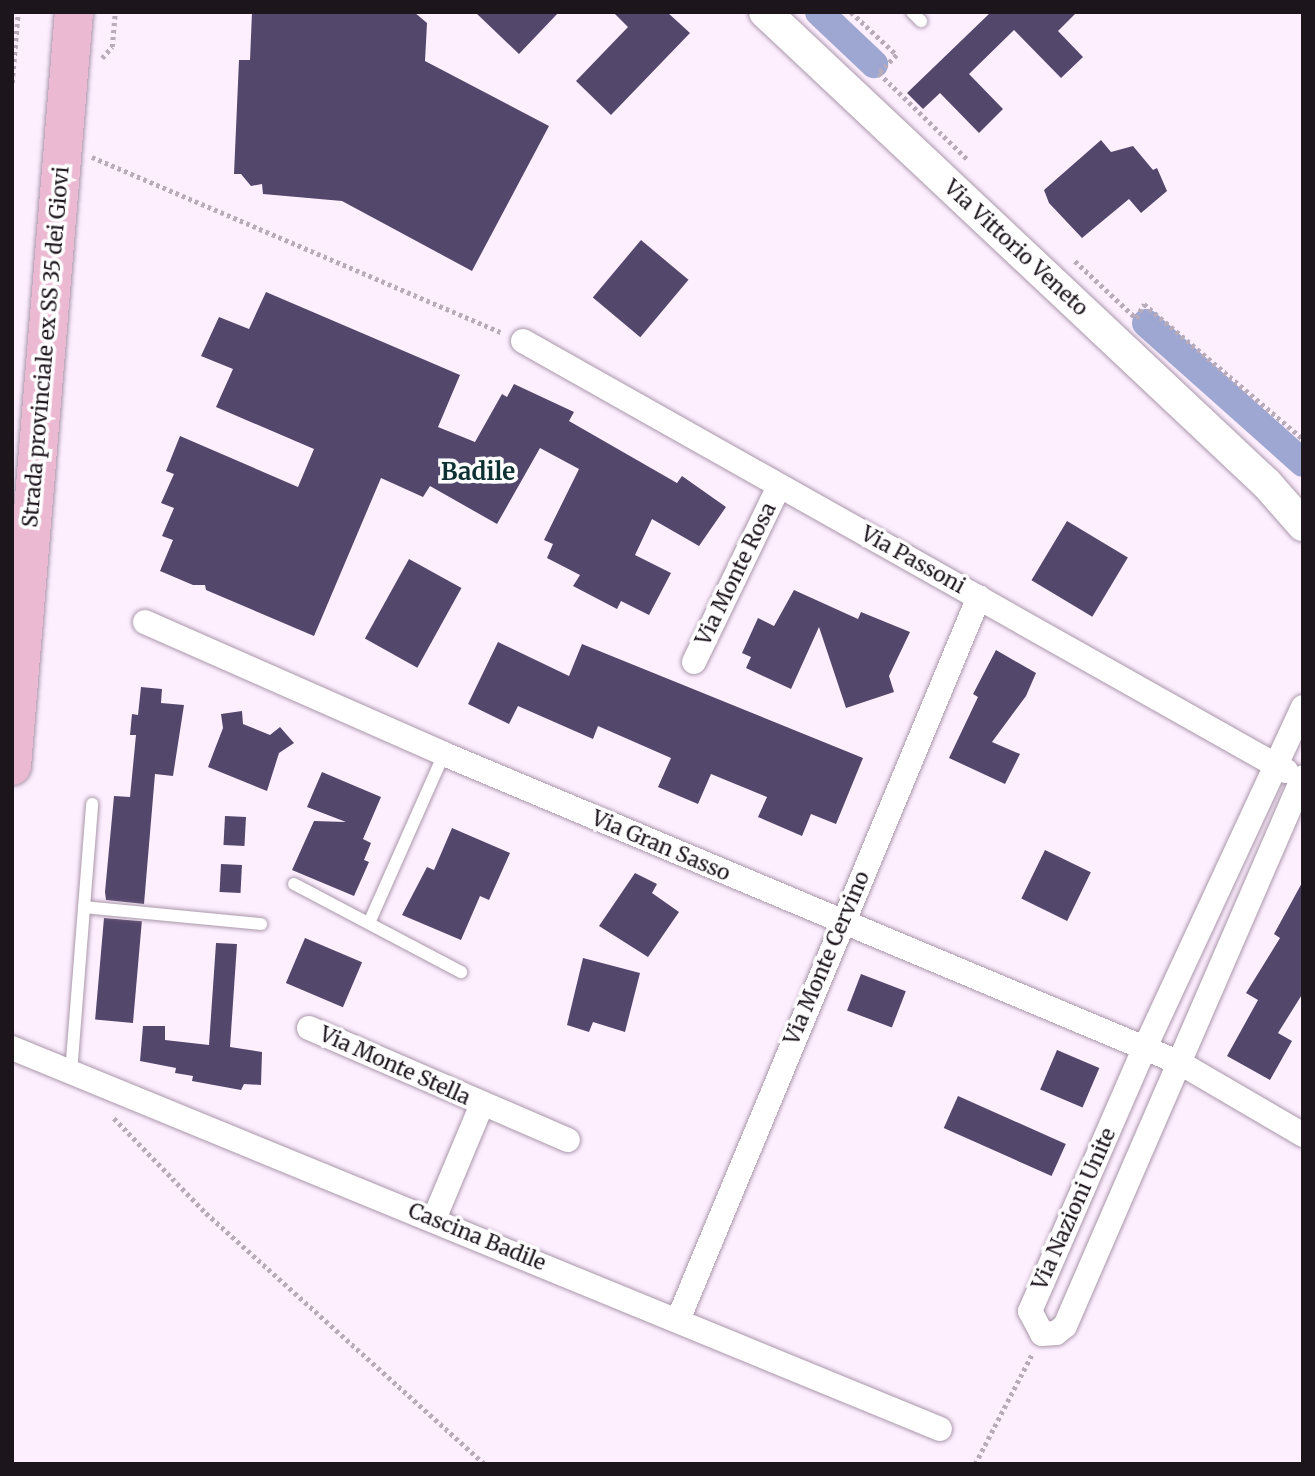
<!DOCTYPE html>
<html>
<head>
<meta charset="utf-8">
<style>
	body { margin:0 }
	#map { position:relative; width:1315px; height:1476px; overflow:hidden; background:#feefff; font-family:Merriweather,serif }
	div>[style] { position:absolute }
	.canal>* { height:28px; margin:-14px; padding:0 14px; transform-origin:14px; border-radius:14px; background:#9ea7d1 }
	.building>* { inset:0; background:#54476c; transform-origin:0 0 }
	.path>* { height:4.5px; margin-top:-2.25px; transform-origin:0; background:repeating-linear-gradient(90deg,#b9acba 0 3.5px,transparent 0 7px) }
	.roads { filter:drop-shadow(0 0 2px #a997aa) drop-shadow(0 0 2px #a997aa) }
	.service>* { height:12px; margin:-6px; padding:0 6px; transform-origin:6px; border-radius:6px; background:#fff }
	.minor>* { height:24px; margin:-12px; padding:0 12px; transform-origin:12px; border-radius:12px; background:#fff }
	.tertiary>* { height:32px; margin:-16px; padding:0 16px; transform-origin:16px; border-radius:16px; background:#fff }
	.primary>* { height:38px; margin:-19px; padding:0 19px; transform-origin:19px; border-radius:19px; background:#ecb9d2 }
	span { translate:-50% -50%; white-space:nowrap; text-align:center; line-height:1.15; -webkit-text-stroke:7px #fff; paint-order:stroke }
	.street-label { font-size:21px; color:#1c151c }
	.quarter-label { font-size:24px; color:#0d3133; font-weight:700 }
	.frame { position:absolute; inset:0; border:14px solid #1c151c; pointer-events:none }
</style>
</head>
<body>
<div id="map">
	<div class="canal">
		<div style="left:819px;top:12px;width:76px;rotate:43.4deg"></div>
		<div style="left:1146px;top:323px;width:210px;rotate:41.7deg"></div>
	</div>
	<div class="building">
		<div style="clip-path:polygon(252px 12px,414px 12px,427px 23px,425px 61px,549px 126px,472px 271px,342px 201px,263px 194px,262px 184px,251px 186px,241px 174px,234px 174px,239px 60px,250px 60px)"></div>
		<div style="clip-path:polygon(475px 12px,559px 12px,519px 54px)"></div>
		<div style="clip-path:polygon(613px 12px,667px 12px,690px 33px,611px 115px,576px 81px,628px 27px)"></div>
		<div style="clip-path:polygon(991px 12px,1077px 12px,1058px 31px,1083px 57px,1061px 78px,1014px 30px,969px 74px,1003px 109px,979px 133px,940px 93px,923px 109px,907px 93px)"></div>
		<div style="clip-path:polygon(1101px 140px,1111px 152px,1133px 146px,1153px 170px,1157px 168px,1167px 191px,1141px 213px,1129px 199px,1082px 238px,1049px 203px,1044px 190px)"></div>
		<div style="left:641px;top:240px;width:62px;height:75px;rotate:40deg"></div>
		<div style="clip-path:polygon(266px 292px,460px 375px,438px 427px,475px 442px,502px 394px,507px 397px,514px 384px,574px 412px,569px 421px,677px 483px,682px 476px,726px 507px,699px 546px,652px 519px,635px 555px,671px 573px,649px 615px,621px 601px,617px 609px,573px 586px,580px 575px,547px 558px,553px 544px,544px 540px,579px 469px,540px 448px,497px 524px,430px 486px,423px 497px,381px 478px,314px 636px,206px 590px,205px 585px,193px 585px,160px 571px,173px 540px,162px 536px,174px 508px,161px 503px,174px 474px,166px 471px,180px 436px,298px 487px,314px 449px,216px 407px,233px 369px,201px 356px,219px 317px,249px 329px)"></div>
		<div style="left:1067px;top:521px;width:71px;height:69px;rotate:31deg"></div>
		<div style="left:409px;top:559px;width:60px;height:91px;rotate:29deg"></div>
		<div style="clip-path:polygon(794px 590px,858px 619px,861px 612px,910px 632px,889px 676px,894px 692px,846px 708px,819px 627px,791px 689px,746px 668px,751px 657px,742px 653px,758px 618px,774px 626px)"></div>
		<div style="clip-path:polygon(498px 642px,569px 676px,582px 644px,863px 758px,836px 824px,811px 814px,802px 836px,758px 817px,767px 797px,711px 774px,698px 804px,658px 787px,671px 758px,598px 726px,593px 739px,518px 706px,509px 724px,468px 704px)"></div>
		<div style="clip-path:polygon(996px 650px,1036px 673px,1026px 696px,992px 742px,1020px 754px,1005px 784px,949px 758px,978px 697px,973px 694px)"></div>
		<div style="clip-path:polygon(141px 687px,162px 689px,161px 703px,184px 705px,173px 776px,155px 774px,144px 904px,106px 900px,105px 892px,114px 796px,130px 797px,136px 735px,130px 735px,132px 714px,138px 715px)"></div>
		<div style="clip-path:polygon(242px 711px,243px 724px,270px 735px,280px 727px,294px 743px,279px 753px,267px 791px,208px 767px,223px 728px,221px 714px)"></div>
		<div style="clip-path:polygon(322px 772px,381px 797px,363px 839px,371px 843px,364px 860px,369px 862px,354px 896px,292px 870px,314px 821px,346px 822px,307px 807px)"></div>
		<div style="left:225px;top:816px;width:21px;height:29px;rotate:3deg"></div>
		<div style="clip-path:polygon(452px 828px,510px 853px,489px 900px,480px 896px,461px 940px,402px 915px,427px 867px,434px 870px)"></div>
		<div style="left:1045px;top:850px;width:51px;height:54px;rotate:26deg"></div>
		<div style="left:221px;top:864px;width:21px;height:28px;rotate:3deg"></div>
		<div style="clip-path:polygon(635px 873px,657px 884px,652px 893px,679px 912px,648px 957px,599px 926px)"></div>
		<div style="clip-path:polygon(1303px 881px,1303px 993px,1278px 1033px,1292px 1041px,1270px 1080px,1227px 1056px,1258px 1000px,1246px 993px,1280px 938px,1274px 934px)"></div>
		<div style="left:104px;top:918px;width:38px;height:102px;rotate:5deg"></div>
		<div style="left:305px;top:938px;width:62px;height:49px;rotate:23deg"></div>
		<div style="clip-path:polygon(216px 943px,237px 944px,230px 1047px,262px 1052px,261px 1085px,244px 1084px,241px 1090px,192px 1081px,193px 1076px,175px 1073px,176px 1068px,140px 1061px,143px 1026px,165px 1026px,165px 1040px,209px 1045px)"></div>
		<div style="clip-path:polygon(583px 958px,640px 973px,625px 1032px,593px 1022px,589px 1032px,567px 1025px)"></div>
		<div style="left:861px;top:974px;width:48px;height:39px;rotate:21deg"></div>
		<div style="left:1057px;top:1050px;width:46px;height:43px;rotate:23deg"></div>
		<div style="left:958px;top:1096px;width:118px;height:35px;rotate:24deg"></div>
	</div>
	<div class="path">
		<div style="left:851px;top:12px;width:63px;rotate:43.1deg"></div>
		<div style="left:897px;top:55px;width:25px;rotate:135deg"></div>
		<div style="left:879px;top:73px;width:124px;rotate:44.3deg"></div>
		<div style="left:102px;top:58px;width:15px;rotate:-48deg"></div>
		<div style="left:112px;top:47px;width:35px;rotate:-85deg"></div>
		<div style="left:12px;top:83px;width:71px;rotate:-85.2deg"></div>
		<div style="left:92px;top:157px;width:447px;rotate:23.2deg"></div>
		<div style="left:1075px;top:261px;width:83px;rotate:43.1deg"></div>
		<div style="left:1136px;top:318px;width:16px;rotate:-60deg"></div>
		<div style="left:1144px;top:304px;width:209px;rotate:40.3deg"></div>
		<div style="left:114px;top:1118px;width:132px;rotate:45.9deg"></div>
		<div style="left:206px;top:1213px;width:375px;rotate:42deg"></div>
		<div style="left:975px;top:1464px;width:124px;rotate:-62.6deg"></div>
	</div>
	<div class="roads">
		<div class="service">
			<div style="left:912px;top:12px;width:13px;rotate:45deg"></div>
			<div style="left:294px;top:884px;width:189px;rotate:27.8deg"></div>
			<div style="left:84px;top:907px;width:178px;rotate:5.5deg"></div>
			<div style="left:369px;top:923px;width:185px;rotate:-66.1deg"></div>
			<div style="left:71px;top:1073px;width:270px;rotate:-85.5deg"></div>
		</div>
		<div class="minor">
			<div style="left:523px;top:341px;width:876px;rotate:29.4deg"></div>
			<div style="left:145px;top:622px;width:327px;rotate:23.8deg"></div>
			<div style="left:444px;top:754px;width:798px;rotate:22.77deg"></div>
			<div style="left:1180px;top:1063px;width:143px;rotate:30.3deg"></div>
			<div style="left:694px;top:662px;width:195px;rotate:-64.2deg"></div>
			<div style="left:1303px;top:707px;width:377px;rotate:114.9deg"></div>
			<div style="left:1144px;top:1049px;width:286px;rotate:113.5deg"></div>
			<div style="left:1030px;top:1311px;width:26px;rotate:62deg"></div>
			<div style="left:1042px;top:1334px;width:14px;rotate:-4deg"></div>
			<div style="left:1056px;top:1333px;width:11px;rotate:-38deg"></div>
			<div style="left:1065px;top:1326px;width:598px;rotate:-66.56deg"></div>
			<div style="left:309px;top:1028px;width:282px;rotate:23.4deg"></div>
			<div style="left:12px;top:1048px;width:1003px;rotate:22.32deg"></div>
			<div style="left:434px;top:1219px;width:125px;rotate:-67.3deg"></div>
			<div style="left:678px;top:1320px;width:783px;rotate:-67.4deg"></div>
		</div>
		<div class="tertiary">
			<div style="left:765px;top:12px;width:689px;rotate:43.24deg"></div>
			<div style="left:1267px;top:484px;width:55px;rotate:48.7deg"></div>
		</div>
		<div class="primary">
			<div style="left:12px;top:766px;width:757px;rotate:-85.3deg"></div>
		</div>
	</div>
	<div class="street-label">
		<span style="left:1016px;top:248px;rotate:43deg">Via Vittorio Veneto</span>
		<span style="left:46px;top:347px;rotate:-85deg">Strada provinciale ex SS 35 dei Giovi</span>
		<span style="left:913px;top:560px;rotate:29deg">Via Passoni</span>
		<span style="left:736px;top:574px;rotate:-64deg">Via Monte Rosa</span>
		<span style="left:661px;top:846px;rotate:23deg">Via Gran Sasso</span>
		<span style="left:827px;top:958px;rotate:-67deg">Via Monte Cervino</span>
		<span style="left:395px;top:1066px;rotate:24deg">Via Monte Stella</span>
		<span style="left:1074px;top:1209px;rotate:-66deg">Via Nazioni Unite</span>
		<span style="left:477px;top:1237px;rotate:22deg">Cascina Badile</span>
	</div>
	<div class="quarter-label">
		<span style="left:478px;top:472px">Badile</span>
	</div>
	<div class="frame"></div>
</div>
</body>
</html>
